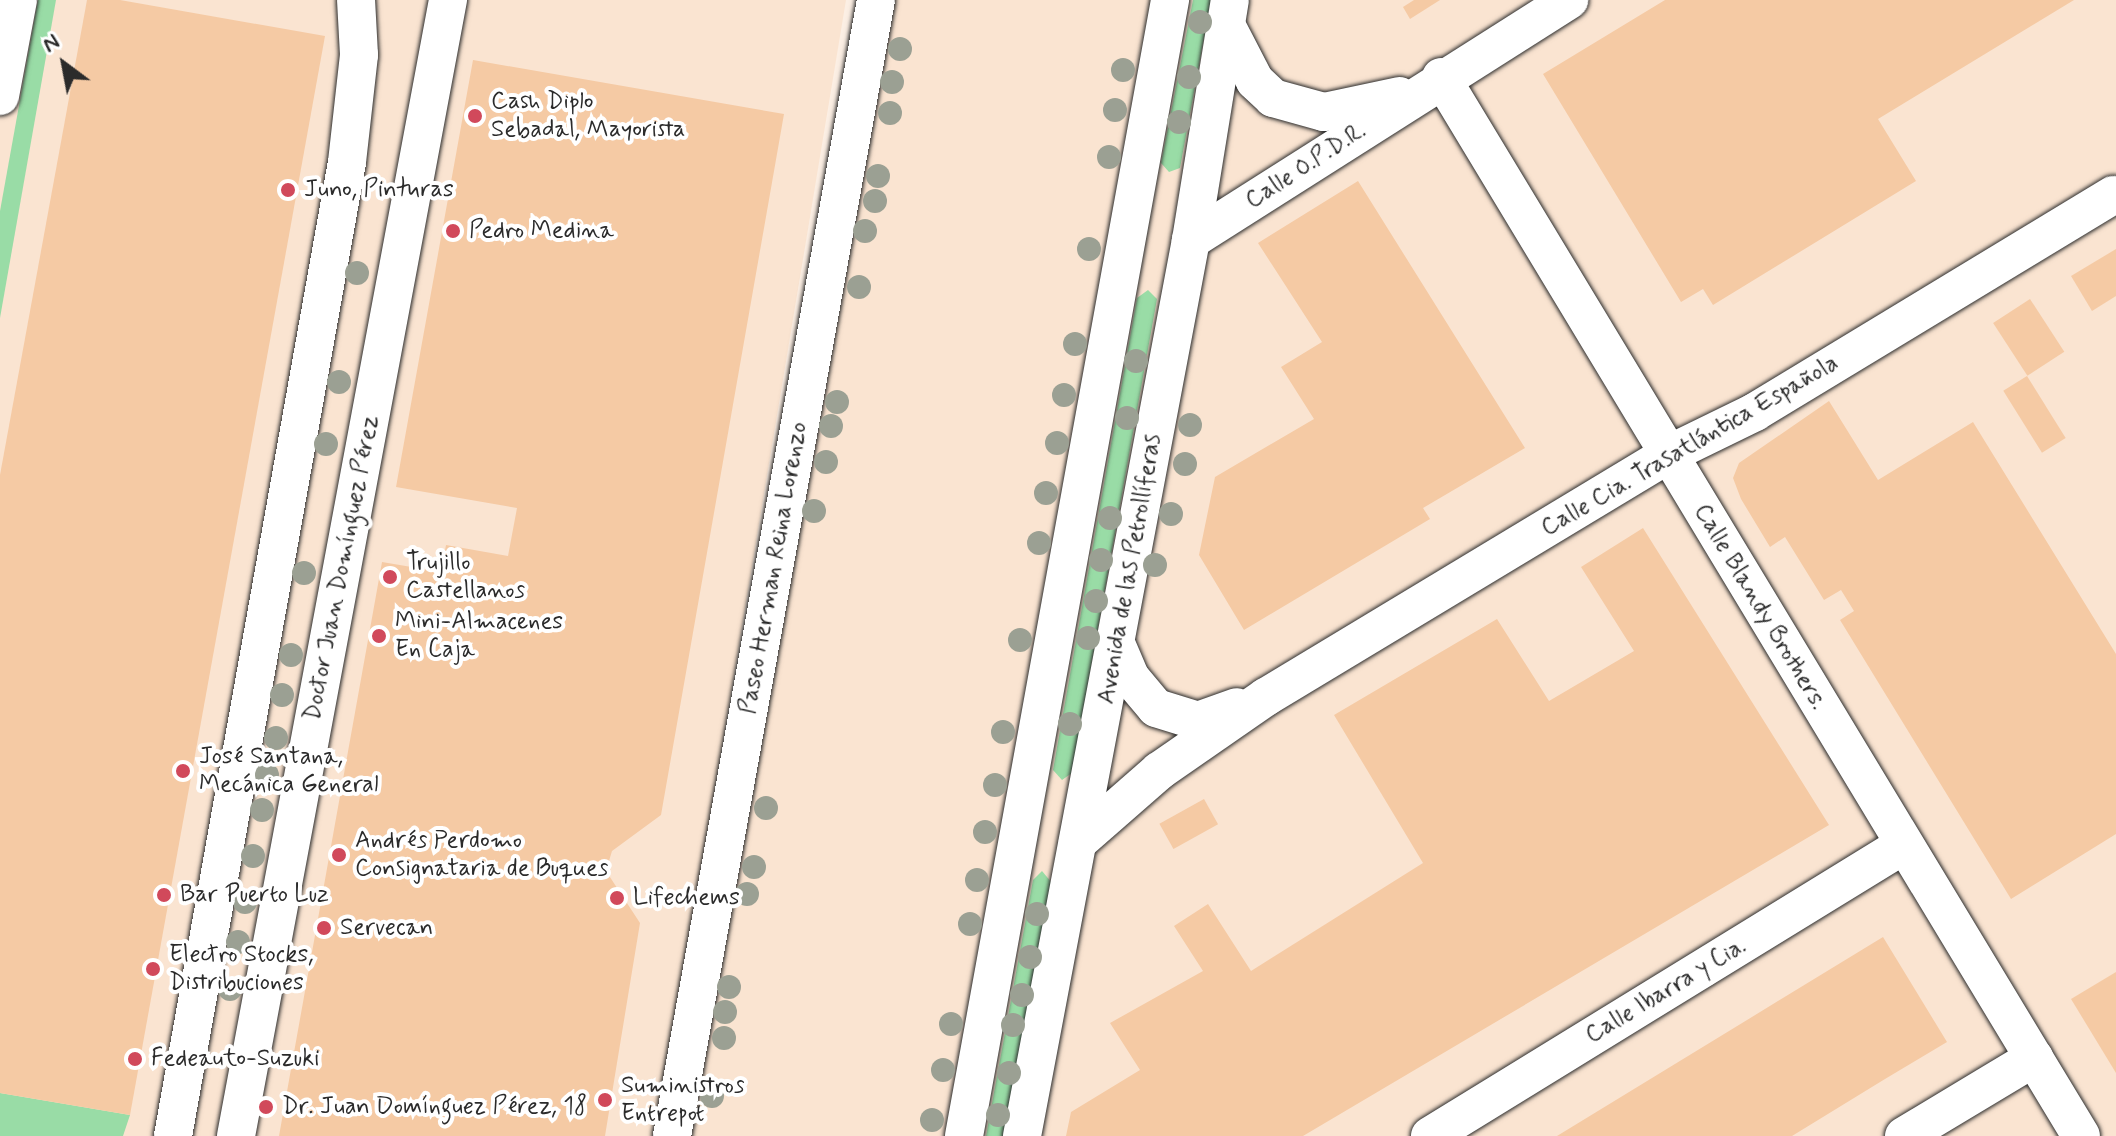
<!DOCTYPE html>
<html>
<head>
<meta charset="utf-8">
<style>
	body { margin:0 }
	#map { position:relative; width:2116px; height:1136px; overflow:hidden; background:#fcefe4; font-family:Mynerve,sans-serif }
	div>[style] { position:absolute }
	.built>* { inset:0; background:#fae4d1 }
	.green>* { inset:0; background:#99dca6 }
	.building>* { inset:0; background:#f5caa4; transform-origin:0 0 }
	.roads { filter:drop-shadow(0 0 2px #2b2b2b) drop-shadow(0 0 2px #2b2b2b) }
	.minor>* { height:38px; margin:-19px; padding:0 19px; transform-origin:19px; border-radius:19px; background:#fff }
	.trees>* { width:24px; height:24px; margin:-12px; border-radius:50%; background:#9ba093 }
	.dots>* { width:22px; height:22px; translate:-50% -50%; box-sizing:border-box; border:4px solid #fff; border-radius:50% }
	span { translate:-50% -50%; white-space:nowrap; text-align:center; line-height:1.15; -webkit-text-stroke:8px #fff; paint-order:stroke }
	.poi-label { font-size:24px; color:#2b2b2b }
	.left { translate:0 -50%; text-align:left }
	.street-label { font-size:24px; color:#2b2b2b }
	.north { position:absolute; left:24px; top:24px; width:80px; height:80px; -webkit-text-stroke:6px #fff; paint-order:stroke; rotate:328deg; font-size:22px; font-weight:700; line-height:32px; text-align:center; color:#2b2b2b }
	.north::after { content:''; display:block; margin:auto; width:28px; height:36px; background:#2b2b2b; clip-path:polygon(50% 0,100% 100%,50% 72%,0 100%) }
</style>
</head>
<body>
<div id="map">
	<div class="built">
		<div style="clip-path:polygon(0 0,846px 0,711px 813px,858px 0,2116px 0,2116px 1136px,0 1136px)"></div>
	</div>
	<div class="green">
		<div style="clip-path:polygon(38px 0,56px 0,0 318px,0 211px)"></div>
		<div style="clip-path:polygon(1193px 0,1211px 0,1180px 168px,1169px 172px,1161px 163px)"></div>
		<div style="clip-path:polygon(1148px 290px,1157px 299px,1072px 773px,1062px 780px,1053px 770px,1137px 298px)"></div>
		<div style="clip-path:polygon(1042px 871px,1052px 883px,1006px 1136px,986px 1136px,1033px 880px)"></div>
		<div style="clip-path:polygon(0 1093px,130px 1115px,123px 1136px,0 1136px)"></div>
	</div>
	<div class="building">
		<div style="clip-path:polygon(87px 0,120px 0,325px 36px,130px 1115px,0 1093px,0 475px)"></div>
		<div style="clip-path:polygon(1414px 0,1440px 0,1410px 19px,1403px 7px)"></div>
		<div style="clip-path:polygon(1665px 0,2074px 0,1878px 119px,1916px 181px,1713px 305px,1703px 289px,1681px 302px,1543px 74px)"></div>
		<div style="clip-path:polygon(473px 60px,784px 114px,661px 815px,612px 851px,606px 871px,640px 923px,605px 1136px,279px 1136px,382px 562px,441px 572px,446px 545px,508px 556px,517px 508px,396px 487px)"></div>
		<div style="clip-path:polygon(1358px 181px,1525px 448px,1423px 508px,1430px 519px,1244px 630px,1199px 555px,1215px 477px,1314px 419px,1281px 367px,1322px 342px,1258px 243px)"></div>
		<div style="clip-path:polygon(2116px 249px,2116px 296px,2092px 311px,2071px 276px)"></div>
		<div style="left:2030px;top:299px;width:63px;height:44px;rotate:57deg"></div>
		<div style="left:2027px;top:376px;width:73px;height:28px;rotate:58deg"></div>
		<div style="clip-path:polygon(1829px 401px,1878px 480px,1973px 422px,2116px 654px,2116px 834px,2011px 899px,1840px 620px,1854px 611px,1841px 590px,1824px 600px,1785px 537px,1770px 547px,1741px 499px,1733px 478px,1739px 463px)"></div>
		<div style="clip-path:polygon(1643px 528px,1829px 825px,1303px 1136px,1066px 1136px,1071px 1112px,1140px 1070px,1110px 1023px,1203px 971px,1174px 926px,1208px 904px,1251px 971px,1423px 863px,1334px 715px,1497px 619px,1549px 701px,1634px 651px,1581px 567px)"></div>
		<div style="left:1204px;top:799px;width:29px;height:51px;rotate:61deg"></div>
		<div style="clip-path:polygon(1883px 937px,1947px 1042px,1885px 1079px,1792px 1136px,1557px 1136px)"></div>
		<div style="clip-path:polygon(2116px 972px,2116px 1073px,2071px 999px)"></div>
	</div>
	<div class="roads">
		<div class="minor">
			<div style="left:1225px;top:23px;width:65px;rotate:62.7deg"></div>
			<div style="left:1255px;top:81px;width:25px;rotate:43deg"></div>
			<div style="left:1273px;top:98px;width:53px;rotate:15.4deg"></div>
			<div style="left:1324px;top:112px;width:77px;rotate:-12deg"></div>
			<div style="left:1441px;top:77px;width:1237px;rotate:58.85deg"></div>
			<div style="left:0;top:96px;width:98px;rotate:-79.4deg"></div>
			<div style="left:1191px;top:240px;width:448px;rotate:-32.4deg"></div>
			<div style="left:1117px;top:646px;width:34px;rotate:67deg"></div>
			<div style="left:1130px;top:677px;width:40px;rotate:50deg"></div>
			<div style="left:1156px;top:708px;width:44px;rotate:17.2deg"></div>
			<div style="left:1198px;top:721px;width:41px;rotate:-19.7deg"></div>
			<div style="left:1078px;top:842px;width:108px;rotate:-41.2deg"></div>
			<div style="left:1159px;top:771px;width:130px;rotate:-34.7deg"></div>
			<div style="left:1266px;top:697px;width:471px;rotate:-31.1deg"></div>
			<div style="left:1669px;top:454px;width:96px;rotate:-26deg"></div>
			<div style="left:1755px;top:412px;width:419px;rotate:-31.2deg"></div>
			<div style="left:173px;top:1136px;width:989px;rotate:-79.87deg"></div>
			<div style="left:347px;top:162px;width:108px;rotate:-83.6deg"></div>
			<div style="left:359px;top:55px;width:55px;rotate:-93.1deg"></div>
			<div style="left:236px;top:1136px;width:1156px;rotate:-79.43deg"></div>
			<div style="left:672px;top:1136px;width:1154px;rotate:-79.82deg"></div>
			<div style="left:964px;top:1136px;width:1155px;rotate:-79.72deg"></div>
			<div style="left:1022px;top:1136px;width:912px;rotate:-79.32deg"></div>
			<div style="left:1191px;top:240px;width:243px;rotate:-80.8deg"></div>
			<div style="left:1430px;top:1136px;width:554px;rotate:-31.57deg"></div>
			<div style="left:1904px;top:1136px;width:152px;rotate:-31deg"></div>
		</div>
	</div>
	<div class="trees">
		<div style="left:1200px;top:22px"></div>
		<div style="left:900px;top:49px"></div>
		<div style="left:1123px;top:70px"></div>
		<div style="left:1189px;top:77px"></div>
		<div style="left:892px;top:82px"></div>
		<div style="left:1115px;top:110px"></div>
		<div style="left:890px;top:113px"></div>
		<div style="left:1179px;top:122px"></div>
		<div style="left:1109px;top:157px"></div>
		<div style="left:878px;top:176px"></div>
		<div style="left:875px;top:201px"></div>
		<div style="left:865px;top:231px"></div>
		<div style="left:1089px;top:249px"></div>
		<div style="left:357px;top:273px"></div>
		<div style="left:859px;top:287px"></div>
		<div style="left:1075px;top:344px"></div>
		<div style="left:1136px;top:361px"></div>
		<div style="left:339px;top:382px"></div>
		<div style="left:1064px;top:395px"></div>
		<div style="left:837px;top:402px"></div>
		<div style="left:1127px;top:418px"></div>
		<div style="left:1190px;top:425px"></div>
		<div style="left:831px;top:426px"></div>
		<div style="left:1057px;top:443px"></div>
		<div style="left:326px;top:444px"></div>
		<div style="left:826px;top:462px"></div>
		<div style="left:1185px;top:464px"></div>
		<div style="left:1046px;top:493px"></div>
		<div style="left:814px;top:511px"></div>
		<div style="left:1171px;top:514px"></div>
		<div style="left:1110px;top:518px"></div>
		<div style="left:1039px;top:543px"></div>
		<div style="left:1101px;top:560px"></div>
		<div style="left:1155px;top:565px"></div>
		<div style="left:304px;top:573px"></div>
		<div style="left:1096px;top:601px"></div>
		<div style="left:1088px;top:638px"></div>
		<div style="left:1020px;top:640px"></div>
		<div style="left:291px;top:655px"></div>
		<div style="left:282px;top:695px"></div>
		<div style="left:1070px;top:724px"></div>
		<div style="left:1003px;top:732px"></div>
		<div style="left:276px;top:738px"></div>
		<div style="left:267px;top:775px"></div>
		<div style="left:995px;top:785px"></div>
		<div style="left:766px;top:808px"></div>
		<div style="left:262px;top:810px"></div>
		<div style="left:985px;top:832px"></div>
		<div style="left:253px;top:856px"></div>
		<div style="left:754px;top:867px"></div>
		<div style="left:977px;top:880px"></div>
		<div style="left:747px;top:894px"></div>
		<div style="left:245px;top:902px"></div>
		<div style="left:1037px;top:914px"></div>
		<div style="left:970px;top:924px"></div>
		<div style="left:238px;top:942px"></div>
		<div style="left:1030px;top:957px"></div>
		<div style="left:729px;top:987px"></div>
		<div style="left:230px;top:989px"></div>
		<div style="left:1022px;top:995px"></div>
		<div style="left:725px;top:1012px"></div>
		<div style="left:951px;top:1024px"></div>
		<div style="left:1013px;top:1025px"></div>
		<div style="left:724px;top:1038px"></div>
		<div style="left:943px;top:1070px"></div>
		<div style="left:1009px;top:1073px"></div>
		<div style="left:712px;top:1096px"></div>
		<div style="left:998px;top:1115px"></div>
		<div style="left:932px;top:1120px"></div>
	</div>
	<div class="dots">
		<div style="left:475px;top:116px;background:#d1495b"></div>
		<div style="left:288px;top:190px;background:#d1495b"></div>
		<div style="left:453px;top:231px;background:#d1495b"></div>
		<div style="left:390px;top:577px;background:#d1495b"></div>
		<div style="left:379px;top:636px;background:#d1495b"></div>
		<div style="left:183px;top:771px;background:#d1495b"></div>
		<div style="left:339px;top:855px;background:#d1495b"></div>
		<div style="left:164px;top:895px;background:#d1495b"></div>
		<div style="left:617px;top:898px;background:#d1495b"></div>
		<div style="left:324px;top:928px;background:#d1495b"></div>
		<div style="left:153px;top:969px;background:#d1495b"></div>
		<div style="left:135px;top:1059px;background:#d1495b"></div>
		<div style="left:605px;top:1100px;background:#d1495b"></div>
		<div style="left:266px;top:1107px;background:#d1495b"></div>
	</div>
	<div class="poi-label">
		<span class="left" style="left:491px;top:116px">Cash Diplo<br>Sebadal, Mayorista</span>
		<span class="left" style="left:304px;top:190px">Juno, Pinturas</span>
		<span class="left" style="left:469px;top:231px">Pedro Medina</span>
		<span class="left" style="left:406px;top:577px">Trujillo<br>Castellanos</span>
		<span class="left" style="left:395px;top:636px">Mini-Almacenes<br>En Caja</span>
		<span class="left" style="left:199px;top:771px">José Santana,<br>Mecánica General</span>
		<span class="left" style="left:355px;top:855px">Andrés Perdomo<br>Consignataria de Buques</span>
		<span class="left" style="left:180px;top:895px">Bar Puerto Luz</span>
		<span class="left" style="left:633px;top:898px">Lifechems</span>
		<span class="left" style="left:340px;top:928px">Servecan</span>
		<span class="left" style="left:169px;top:969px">Electro Stocks,<br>Distribuciones</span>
		<span class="left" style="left:151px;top:1059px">Fedeauto-Suzuki</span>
		<span class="left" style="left:621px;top:1100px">Suministros<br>Entrepot</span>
		<span class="left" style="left:282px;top:1107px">Dr. Juan Domínguez Pérez, 18</span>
	</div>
	<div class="street-label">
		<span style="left:1306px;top:166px;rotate:-33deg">Calle O.P.D.R.</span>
		<span style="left:1690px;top:446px;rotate:-30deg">Calle Cia. Trasatlántica Española</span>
		<span style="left:342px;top:568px;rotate:-79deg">Doctor Juan Domínguez Pérez</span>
		<span style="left:774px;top:568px;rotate:-80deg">Paseo Herman Reina Lorenzo</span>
		<span style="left:1130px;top:569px;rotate:-80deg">Avenida de las Petrollíferas</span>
		<span style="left:1760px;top:607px;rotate:59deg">Calle Blandy Brothers.</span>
		<span style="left:1666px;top:991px;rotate:-31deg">Calle Ibarra y Cia.</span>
	</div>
	<div class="north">N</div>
</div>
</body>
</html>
